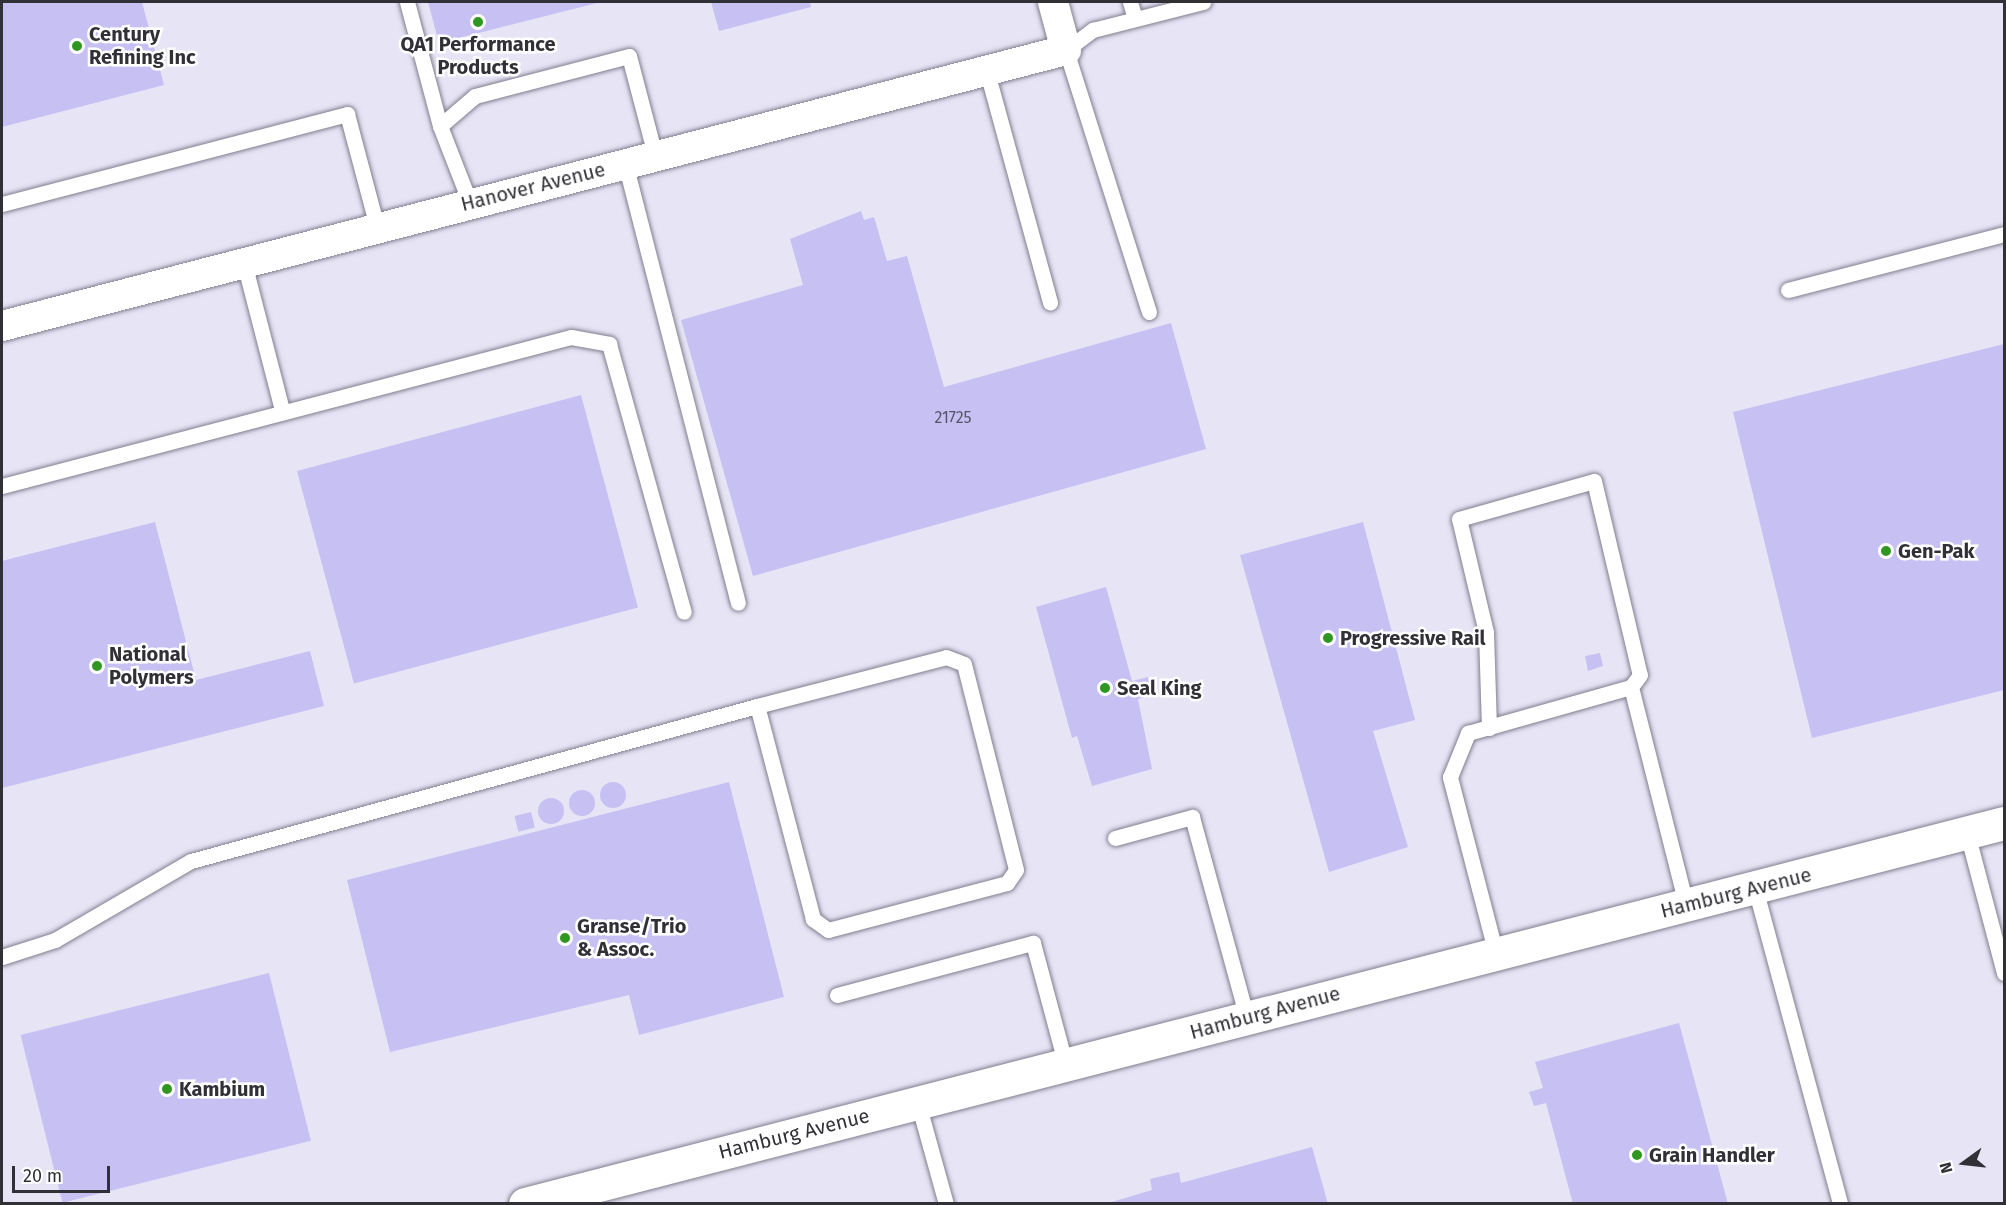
<!DOCTYPE html>
<html>
<head>
<meta charset="utf-8">
<style>
	body { margin:0 }
	#map { position:relative; width:2006px; height:1205px; overflow:hidden; background:#e6e4f5; font-family:"Fira Sans",sans-serif }
	div>[style] { position:absolute }
	.building>* { inset:0; background:#c7c0f3; transform-origin:0 0 }
	.round { border-radius:50% }
	.roads { filter:drop-shadow(0 0 2px #807f8e) drop-shadow(0 0 2px #807f8e) }
	.service>* { height:15px; margin:-7.5px; padding:0 7.5px; transform-origin:7.5px; border-radius:7.5px; background:#fff }
	.minor>* { height:30px; margin:-15px; padding:0 15px; transform-origin:15px; border-radius:15px; background:#fff }
	.tertiary>* { height:33px; margin:-16.5px; padding:0 16.5px; transform-origin:16.5px; border-radius:16.5px; background:#fff }
	.dots>* { width:16px; height:16px; translate:-50% -50%; box-sizing:border-box; border:3px solid #fff; border-radius:50% }
	span { translate:-50% -50%; white-space:nowrap; text-align:center; line-height:1.15; -webkit-text-stroke:5px #fff; paint-order:stroke }
	.number-label { font-size:16px; color:#565466 }
	.number-label span { -webkit-text-stroke-width:0 }
	.poi-label { font-size:20px; color:#313037; font-weight:700 }
	.left { translate:0 -50%; text-align:left }
	.street-label { font-size:20px; color:#313037 }
	.frame { position:absolute; inset:0; border:3px solid #313037; pointer-events:none }
	.north { position:absolute; left:1934px; top:1133px; width:60px; height:60px; -webkit-text-stroke:4px #fff; paint-order:stroke; rotate:255deg; font-size:16px; font-weight:700; line-height:24px; text-align:center; color:#313037 }
	.north::after { content:''; display:block; margin:auto; width:21px; height:27px; background:#313037; clip-path:polygon(50% 0,100% 100%,50% 72%,0 100%) }
	.scale { position:absolute; left:12px; top:1166px; width:98px; height:27px; box-sizing:border-box; border:3px solid #313037; border-top:0; padding-left:8px; font-size:18px; line-height:21px; white-space:nowrap; color:#313037; -webkit-text-stroke:4px #fff; paint-order:stroke }
</style>
</head>
<body>
<div id="map">
	<div class="building">
		<div style="clip-path:polygon(2px 2px,142px 2px,164px 85px,2px 127px)"></div>
		<div style="clip-path:polygon(428px 2px,601px 2px,439px 43px)"></div>
		<div style="clip-path:polygon(711px 2px,810px 2px,811px 7px,719px 31px)"></div>
		<div style="clip-path:polygon(861px 211px,864px 220px,874px 217px,887px 261px,907px 256px,944px 387px,1171px 323px,1206px 449px,753px 576px,681px 320px,803px 285px,790px 239px)"></div>
		<div style="clip-path:polygon(2004px 344px,2004px 690px,1812px 738px,1733px 412px)"></div>
		<div style="left:581px;top:395px;width:220px;height:294px;rotate:75deg"></div>
		<div style="clip-path:polygon(155px 522px,196px 680px,310px 651px,324px 706px,2px 788px,2px 561px)"></div>
		<div style="clip-path:polygon(1363px 522px,1415px 720px,1373px 731px,1408px 847px,1329px 872px,1240px 555px)"></div>
		<div style="clip-path:polygon(1106px 587px,1132px 681px,1148px 677px,1154px 694px,1138px 699px,1152px 769px,1092px 786px,1077px 736px,1072px 738px,1036px 607px)"></div>
		<div style="clip-path:polygon(1600px 653px,1603px 666px,1588px 671px,1585px 656px)"></div>
		<div style="clip-path:polygon(729px 782px,784px 997px,639px 1035px,629px 995px,390px 1052px,347px 880px)"></div>
		<div class="round" style="left:600px;top:782px;width:26px;height:26px"></div>
		<div class="round" style="left:569px;top:790px;width:26px;height:26px"></div>
		<div class="round" style="left:538px;top:798px;width:26px;height:26px"></div>
		<div style="left:531px;top:812px;width:16px;height:17px;rotate:76deg"></div>
		<div style="left:269px;top:973px;width:173px;height:256px;rotate:76deg"></div>
		<div style="clip-path:polygon(1679px 1023px,1728px 1204px,1573px 1204px,1546px 1103px,1534px 1106px,1529px 1092px,1543px 1088px,1535px 1062px)"></div>
		<div style="clip-path:polygon(1312px 1147px,1328px 1204px,1105px 1204px,1152px 1190px,1150px 1179px,1179px 1172px,1181px 1183px)"></div>
	</div>
	<div class="roads">
		<div class="service">
			<div style="left:407px;top:2px;width:128px;rotate:75.1deg"></div>
			<div style="left:440px;top:126px;width:83px;rotate:68.7deg"></div>
			<div style="left:1130px;top:2px;width:17px;rotate:73deg"></div>
			<div style="left:987px;top:72px;width:239px;rotate:74.7deg"></div>
			<div style="left:440px;top:126px;width:46px;rotate:-40.6deg"></div>
			<div style="left:475px;top:96px;width:159px;rotate:-14.6deg"></div>
			<div style="left:629px;top:56px;width:102px;rotate:75.3deg"></div>
			<div style="left:625px;top:163px;width:454px;rotate:75.6deg"></div>
			<div style="left:2px;top:204px;width:357px;rotate:-14.6deg"></div>
			<div style="left:347px;top:114px;width:117px;rotate:75.1deg"></div>
			<div style="left:244px;top:263px;width:152px;rotate:75.5deg"></div>
			<div style="left:1788px;top:290px;width:223px;rotate:-14.5deg"></div>
			<div style="left:1149px;top:312px;width:275px;rotate:-107.6deg"></div>
			<div style="left:1066px;top:50px;width:34px;rotate:-37deg"></div>
			<div style="left:1093px;top:30px;width:114px;rotate:-14.3deg"></div>
			<div style="left:2px;top:486px;width:588px;rotate:-14.67deg"></div>
			<div style="left:571px;top:337px;width:39px;rotate:10deg"></div>
			<div style="left:609px;top:344px;width:278px;rotate:74.4deg"></div>
			<div style="left:1489px;top:728px;width:96px;rotate:-91.8deg"></div>
			<div style="left:1486px;top:632px;width:116px;rotate:-103.4deg"></div>
			<div style="left:1459px;top:519px;width:140px;rotate:-15.7deg"></div>
			<div style="left:1594px;top:481px;width:199px;rotate:76.7deg"></div>
			<div style="left:1640px;top:675px;width:15px;rotate:127deg"></div>
			<div style="left:1967px;top:833px;width:145px;rotate:75.2deg"></div>
			<div style="left:1115px;top:838px;width:80px;rotate:-15.3deg"></div>
			<div style="left:1192px;top:817px;width:208px;rotate:74.7deg"></div>
			<div style="left:1755px;top:888px;width:327px;rotate:74.9deg"></div>
			<div style="left:1496px;top:954px;width:183px;rotate:-104.6deg"></div>
			<div style="left:1450px;top:777px;width:48px;rotate:-67.8deg"></div>
			<div style="left:1468px;top:733px;width:169px;rotate:-15.8deg"></div>
			<div style="left:1631px;top:687px;width:225px;rotate:75.8deg"></div>
			<div style="left:2px;top:957px;width:56px;rotate:-17.8deg"></div>
			<div style="left:55px;top:940px;width:157px;rotate:-30.2deg"></div>
			<div style="left:191px;top:861px;width:587px;rotate:-15.32deg"></div>
			<div style="left:757px;top:706px;width:195px;rotate:-14.5deg"></div>
			<div style="left:946px;top:657px;width:19px;rotate:21deg"></div>
			<div style="left:964px;top:664px;width:212px;rotate:75.8deg"></div>
			<div style="left:1016px;top:870px;width:16px;rotate:125deg"></div>
			<div style="left:1007px;top:883px;width:185px;rotate:165.3deg"></div>
			<div style="left:828px;top:930px;width:19px;rotate:-144deg"></div>
			<div style="left:813px;top:919px;width:220px;rotate:-104.7deg"></div>
			<div style="left:837px;top:995px;width:203px;rotate:-14.9deg"></div>
			<div style="left:1033px;top:943px;width:127px;rotate:75deg"></div>
			<div style="left:918px;top:1103px;width:105px;rotate:74.5deg"></div>
		</div>
		<div class="minor">
			<div style="left:2px;top:326px;width:1099px;rotate:-14.54deg"></div>
			<div style="left:1066px;top:50px;width:50px;rotate:-105.2deg"></div>
		</div>
		<div class="tertiary">
			<div style="left:525px;top:1204px;width:1527px;rotate:-14.45deg"></div>
		</div>
	</div>
	<div class="dots">
		<div style="left:478px;top:22px;background:#2f9720"></div>
		<div style="left:77px;top:46px;background:#2f9720"></div>
		<div style="left:1886px;top:551px;background:#2f9720"></div>
		<div style="left:1328px;top:638px;background:#2f9720"></div>
		<div style="left:97px;top:666px;background:#2f9720"></div>
		<div style="left:1105px;top:688px;background:#2f9720"></div>
		<div style="left:565px;top:938px;background:#2f9720"></div>
		<div style="left:167px;top:1089px;background:#2f9720"></div>
		<div style="left:1637px;top:1155px;background:#2f9720"></div>
	</div>
	<div class="number-label">
		<span style="left:953px;top:418px">21725</span>
	</div>
	<div class="poi-label">
		<span class="left" style="left:89px;top:46px">Century<br>Refining Inc</span>
		<span style="left:478px;top:56px">QA1 Performance<br>Products</span>
		<span class="left" style="left:1898px;top:551px">Gen-Pak</span>
		<span class="left" style="left:1340px;top:638px">Progressive Rail</span>
		<span class="left" style="left:109px;top:666px">National<br>Polymers</span>
		<span class="left" style="left:1117px;top:688px">Seal King</span>
		<span class="left" style="left:577px;top:938px">Granse/Trio<br>&amp; Assoc.</span>
		<span class="left" style="left:179px;top:1089px">Kambium</span>
		<span class="left" style="left:1649px;top:1155px">Grain Handler</span>
	</div>
	<div class="street-label">
		<span style="left:533px;top:187px;rotate:-14deg">Hanover Avenue</span>
		<span style="left:1736px;top:893px;rotate:-14deg">Hamburg Avenue</span>
		<span style="left:1265px;top:1013px;rotate:-15deg">Hamburg Avenue</span>
		<span style="left:794px;top:1134px;rotate:-14deg">Hamburg Avenue</span>
	</div>
	<div class="frame"></div>
	<div class="north">N</div>
	<div class="scale">20 m</div>
</div>
</body>
</html>
